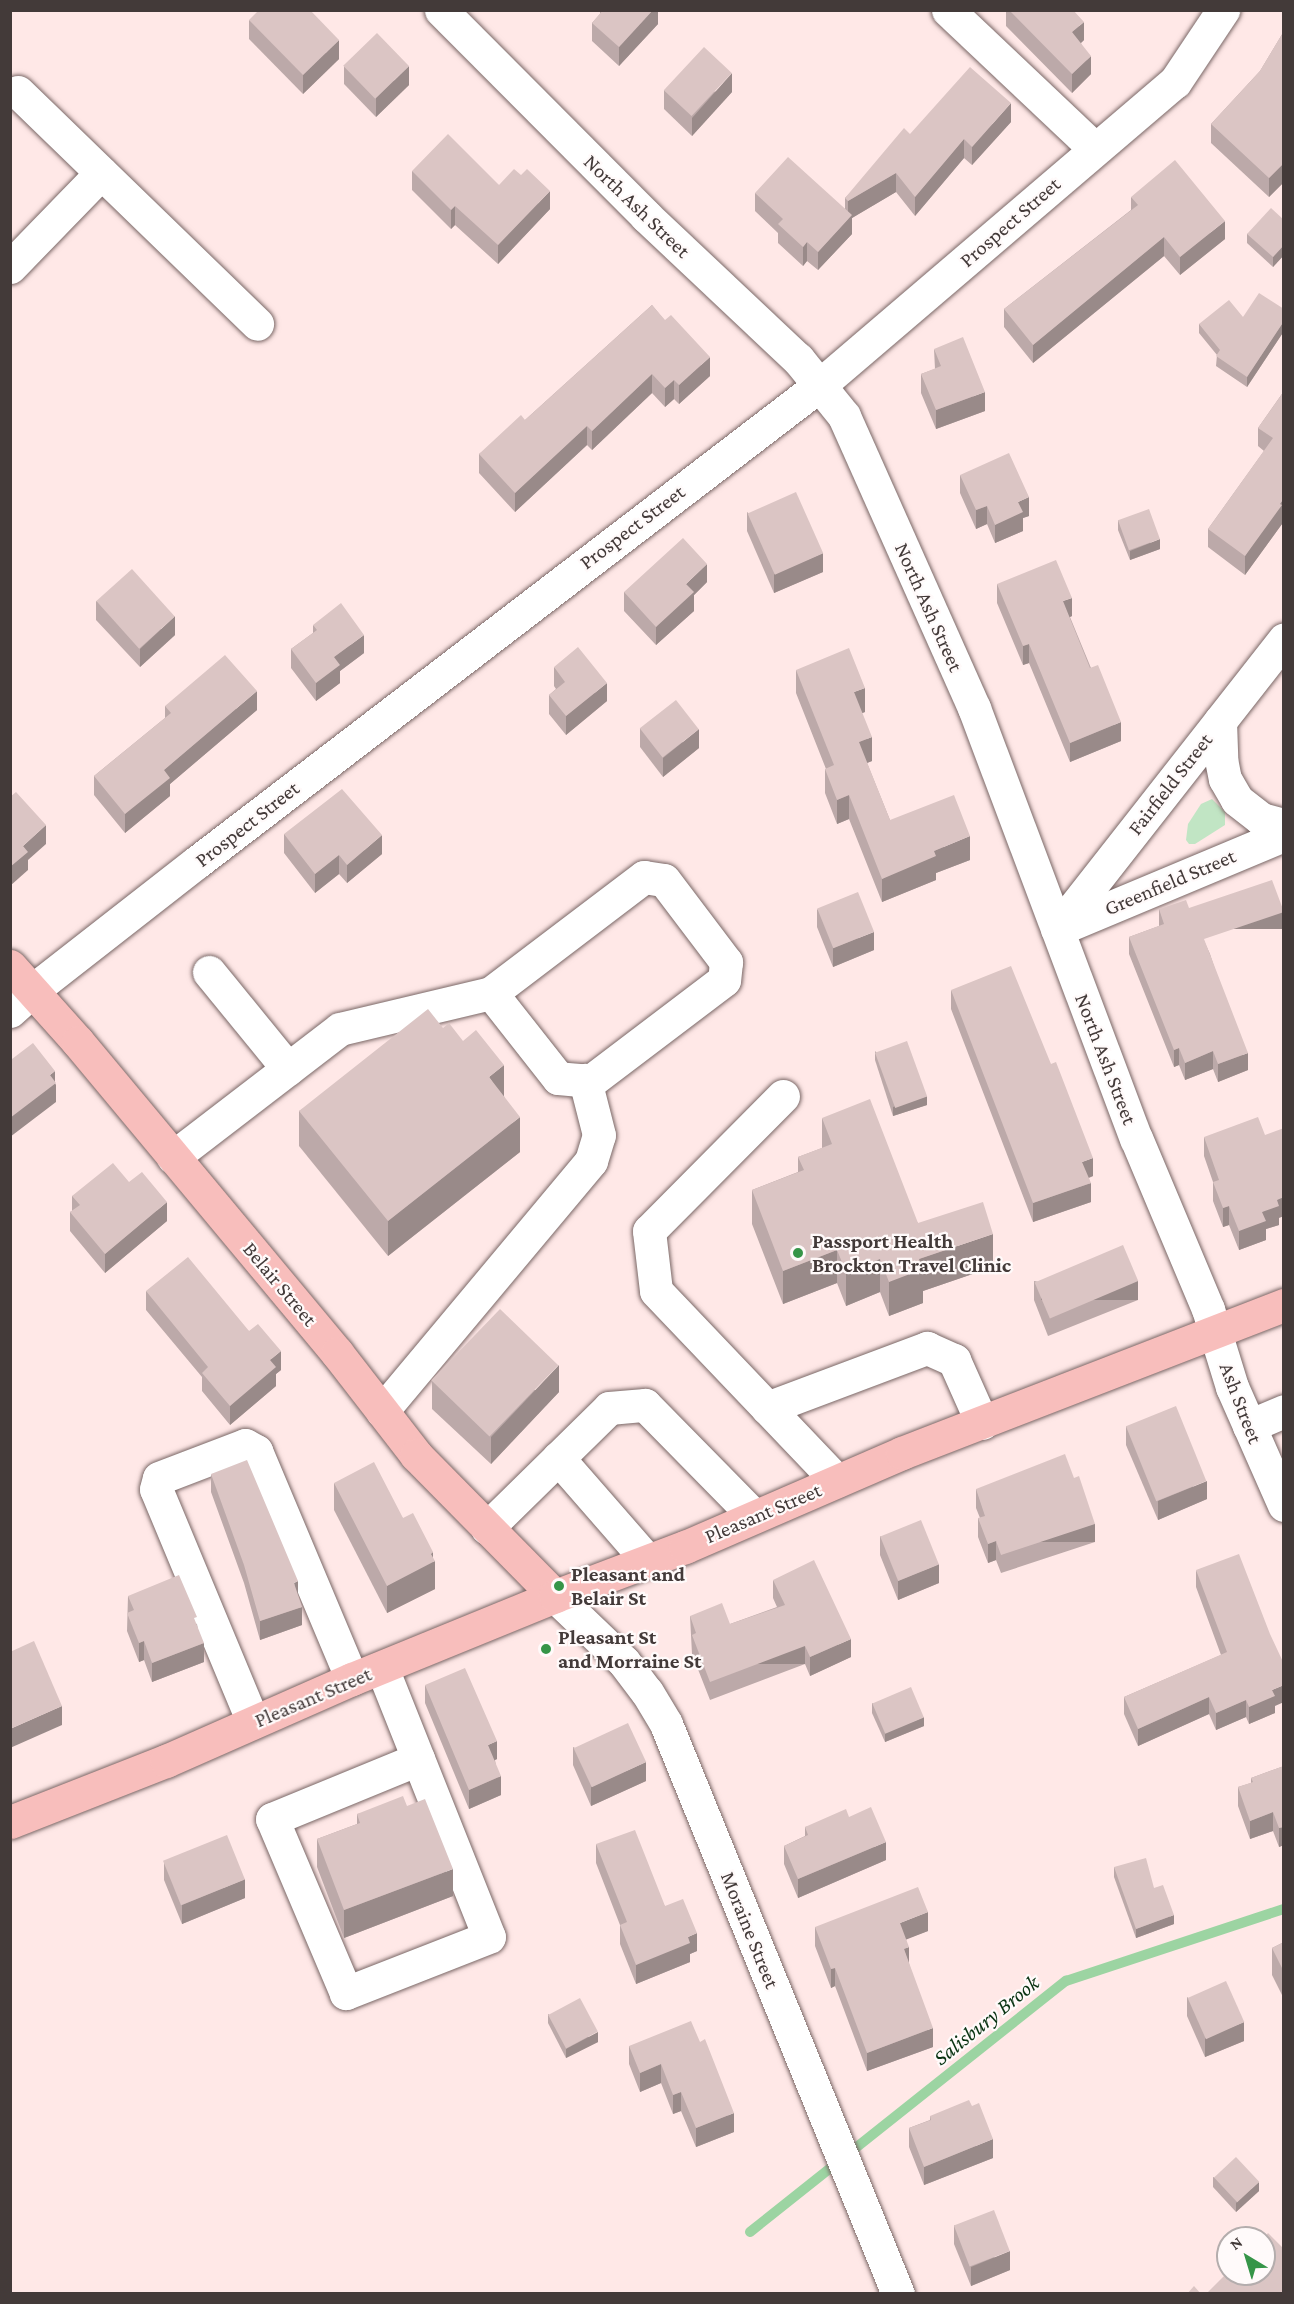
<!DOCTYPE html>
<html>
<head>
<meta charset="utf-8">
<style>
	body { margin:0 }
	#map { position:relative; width:1294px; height:2304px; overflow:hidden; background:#ffe8e7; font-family:"Crimson Pro",serif }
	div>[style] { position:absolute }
	.green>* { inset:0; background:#c1e5c4 }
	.stream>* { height:10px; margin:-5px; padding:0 5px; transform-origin:5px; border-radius:5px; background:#9cd4a2 }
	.roads { filter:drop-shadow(0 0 2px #7a6766) drop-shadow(0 0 2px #7a6766) }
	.minor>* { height:33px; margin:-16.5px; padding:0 16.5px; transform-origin:16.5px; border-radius:16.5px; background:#fff }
	.major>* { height:33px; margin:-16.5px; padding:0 16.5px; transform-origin:16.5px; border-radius:16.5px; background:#f8bebc }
	.wall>* { inset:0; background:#bca9a9 }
	.shaded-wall>* { inset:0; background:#998a89; transform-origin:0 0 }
	.building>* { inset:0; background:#dbc5c4; transform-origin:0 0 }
	.dots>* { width:16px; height:16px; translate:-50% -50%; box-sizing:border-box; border:3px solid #fffafa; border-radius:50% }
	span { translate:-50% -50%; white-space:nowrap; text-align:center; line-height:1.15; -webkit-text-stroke:4.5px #fffafa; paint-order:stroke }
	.street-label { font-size:21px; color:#433a39 }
	.poi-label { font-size:21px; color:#433a39; font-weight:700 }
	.left { translate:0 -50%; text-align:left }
	.water-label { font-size:22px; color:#093312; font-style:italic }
	.frame { position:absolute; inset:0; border:12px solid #433a39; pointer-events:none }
	.north { position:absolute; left:1216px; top:2226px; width:60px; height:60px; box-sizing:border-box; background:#fffafa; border:2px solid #b4adad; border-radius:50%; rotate:322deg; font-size:16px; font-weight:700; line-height:24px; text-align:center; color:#433a39 }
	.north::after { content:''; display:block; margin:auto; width:21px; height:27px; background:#369548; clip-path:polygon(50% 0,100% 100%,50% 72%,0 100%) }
</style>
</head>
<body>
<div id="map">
	<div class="green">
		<div style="clip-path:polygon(1212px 799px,1225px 812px,1225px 825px,1195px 844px,1189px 844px,1186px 840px,1188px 824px,1201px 804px)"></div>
	</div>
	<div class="stream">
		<div style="left:750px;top:2232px;width:404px;rotate:-38.5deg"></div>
		<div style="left:1066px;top:1981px;width:230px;rotate:-18.3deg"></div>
	</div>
	<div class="roads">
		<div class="minor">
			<div style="left:441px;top:10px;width:291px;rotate:45.1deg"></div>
			<div style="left:646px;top:216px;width:209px;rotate:43.3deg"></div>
			<div style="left:798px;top:359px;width:73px;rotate:51.1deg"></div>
			<div style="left:844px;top:416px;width:320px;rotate:66deg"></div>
			<div style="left:974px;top:708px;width:460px;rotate:69.4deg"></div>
			<div style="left:1136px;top:1138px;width:186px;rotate:67.2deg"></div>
			<div style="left:1208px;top:1309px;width:82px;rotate:72.9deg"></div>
			<div style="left:1232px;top:1387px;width:129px;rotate:66.2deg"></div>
			<div style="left:948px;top:10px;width:202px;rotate:43.4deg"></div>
			<div style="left:18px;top:92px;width:333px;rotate:44.1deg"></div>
			<div style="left:10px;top:267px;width:131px;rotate:-45.9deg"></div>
			<div style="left:1220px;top:721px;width:38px;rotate:88deg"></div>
			<div style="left:1221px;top:759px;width:20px;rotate:79deg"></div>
			<div style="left:1225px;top:779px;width:24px;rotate:60deg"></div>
			<div style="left:1237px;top:800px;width:31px;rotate:38deg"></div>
			<div style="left:1261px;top:819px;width:24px;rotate:15deg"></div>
			<div style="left:1057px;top:929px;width:368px;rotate:-51.9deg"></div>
			<div style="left:1059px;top:929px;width:244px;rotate:-22.7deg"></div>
			<div style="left:209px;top:972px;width:125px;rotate:50.8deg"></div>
			<div style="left:10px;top:1011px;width:31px;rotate:-42deg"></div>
			<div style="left:33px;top:990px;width:208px;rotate:-38deg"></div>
			<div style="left:197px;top:862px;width:786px;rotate:-37.45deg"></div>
			<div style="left:821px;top:384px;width:465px;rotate:-40.5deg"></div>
			<div style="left:1175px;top:82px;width:87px;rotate:-56.3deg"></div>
			<div style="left:783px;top:1096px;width:190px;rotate:134.8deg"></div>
			<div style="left:649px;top:1231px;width:60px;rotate:83.3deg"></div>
			<div style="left:656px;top:1291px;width:262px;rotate:46.4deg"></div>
			<div style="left:173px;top:1157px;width:210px;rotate:-37.5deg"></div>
			<div style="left:340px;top:1029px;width:155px;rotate:-13.4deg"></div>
			<div style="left:491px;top:993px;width:192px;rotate:-37.2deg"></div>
			<div style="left:644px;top:877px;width:20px;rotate:9deg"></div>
			<div style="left:664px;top:880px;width:103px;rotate:52.9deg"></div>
			<div style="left:726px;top:962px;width:18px;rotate:96deg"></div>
			<div style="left:724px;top:980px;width:167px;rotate:142.8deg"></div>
			<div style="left:591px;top:1081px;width:33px;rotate:-175deg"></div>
			<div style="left:558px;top:1078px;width:108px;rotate:-128.2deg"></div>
			<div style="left:767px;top:1408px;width:171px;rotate:-20.6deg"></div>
			<div style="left:927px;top:1348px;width:30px;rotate:24deg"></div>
			<div style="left:954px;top:1360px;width:69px;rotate:66deg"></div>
			<div style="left:382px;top:1411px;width:326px;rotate:-50.1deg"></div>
			<div style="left:591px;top:1161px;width:27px;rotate:-73deg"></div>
			<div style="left:599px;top:1135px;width:57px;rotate:-104.3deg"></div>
			<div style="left:1249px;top:1426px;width:38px;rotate:-23deg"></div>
			<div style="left:558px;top:1458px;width:135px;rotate:48.9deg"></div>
			<div style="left:487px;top:1528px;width:171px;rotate:-44.5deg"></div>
			<div style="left:609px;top:1408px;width:36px;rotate:-5deg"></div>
			<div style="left:645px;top:1405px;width:156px;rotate:45.5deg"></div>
			<div style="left:555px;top:1596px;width:95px;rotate:43.7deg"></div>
			<div style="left:624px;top:1662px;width:38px;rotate:53deg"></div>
			<div style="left:647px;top:1692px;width:37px;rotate:59deg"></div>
			<div style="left:666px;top:1724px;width:615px;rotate:67.85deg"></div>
			<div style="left:382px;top:1668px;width:289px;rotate:68.3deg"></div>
			<div style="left:489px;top:1937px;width:154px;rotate:158.6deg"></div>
			<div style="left:346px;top:1993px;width:189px;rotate:-113deg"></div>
			<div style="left:272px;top:1819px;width:158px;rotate:-22.3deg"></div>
			<div style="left:253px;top:1722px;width:252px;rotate:-112.6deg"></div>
			<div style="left:156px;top:1489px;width:11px;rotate:-75deg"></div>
			<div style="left:159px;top:1478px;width:92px;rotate:-21deg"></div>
			<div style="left:245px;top:1445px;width:13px;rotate:29deg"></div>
			<div style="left:256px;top:1451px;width:247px;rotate:67.2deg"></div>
		</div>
		<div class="major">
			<div style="left:10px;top:966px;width:102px;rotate:48.2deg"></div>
			<div style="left:78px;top:1042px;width:405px;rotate:50.2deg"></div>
			<div style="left:337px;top:1353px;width:129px;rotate:52.2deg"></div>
			<div style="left:416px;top:1455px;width:198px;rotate:45.4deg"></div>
			<div style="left:10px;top:1822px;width:168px;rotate:-21.4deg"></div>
			<div style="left:166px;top:1761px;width:203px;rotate:-23.8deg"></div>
			<div style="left:352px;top:1679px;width:219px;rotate:-22.2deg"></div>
			<div style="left:555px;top:1596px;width:139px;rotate:-20.7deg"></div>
			<div style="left:685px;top:1547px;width:236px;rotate:-23.4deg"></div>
			<div style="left:902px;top:1453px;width:410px;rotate:-21.2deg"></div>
		</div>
	</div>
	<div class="wall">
		<div style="clip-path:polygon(600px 10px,658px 10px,658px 24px,619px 66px,592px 41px,592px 23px,600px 14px)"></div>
		<div style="clip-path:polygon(1006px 10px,1073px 10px,1084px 40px,1081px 43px,1091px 74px,1072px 93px,1006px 26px)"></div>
		<div style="clip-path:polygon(249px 20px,339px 59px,303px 94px,249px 39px)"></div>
		<div style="clip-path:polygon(1284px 31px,1284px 182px,1269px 197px,1211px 143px,1211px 124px,1260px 71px)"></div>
		<div style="clip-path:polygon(344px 66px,409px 85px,376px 117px,344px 84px)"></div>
		<div style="clip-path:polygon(664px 90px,732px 92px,692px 136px,664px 109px)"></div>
		<div style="clip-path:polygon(1011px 122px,972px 165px,964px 158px,915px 216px,896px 192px,852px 218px,852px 234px,818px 270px,807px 261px,803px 266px,778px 243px,778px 233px,755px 211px,755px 193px,845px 209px,845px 198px,910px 134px)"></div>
		<div style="clip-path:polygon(412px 171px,499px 185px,550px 209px,498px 264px,455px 225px,451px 229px,412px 190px)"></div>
		<div style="clip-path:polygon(1131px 197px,1225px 239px,1180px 275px,1164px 256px,1033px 363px,1004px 327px,1004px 309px,1131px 210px)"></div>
		<div style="clip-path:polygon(1284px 220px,1284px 255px,1273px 267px,1247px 243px,1247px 234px)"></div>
		<div style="clip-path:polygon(652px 305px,710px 376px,679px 404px,674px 399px,665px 407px,652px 393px,592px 450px,587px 445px,515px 512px,479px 473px,479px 454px,525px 420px)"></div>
		<div style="clip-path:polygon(1284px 309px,1284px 331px,1247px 387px,1216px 366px,1217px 355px,1199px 333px,1199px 324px,1243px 317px)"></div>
		<div style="clip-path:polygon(934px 349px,985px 411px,936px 429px,921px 393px,921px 374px,935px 369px)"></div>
		<div style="clip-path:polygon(1284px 391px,1284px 517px,1282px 519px,1282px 524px,1245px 575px,1208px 547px,1208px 529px,1264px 451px,1258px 446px,1258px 428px)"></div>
		<div style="clip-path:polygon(960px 475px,1029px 516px,1023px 518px,1023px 531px,995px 543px,987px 524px,976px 529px,960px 493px)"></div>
		<div style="clip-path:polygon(747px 512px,823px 572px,774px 593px,747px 531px)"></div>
		<div style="clip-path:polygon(1118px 520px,1160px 549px,1130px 560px,1118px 530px)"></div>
		<div style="clip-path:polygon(707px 582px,694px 595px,694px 611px,656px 645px,624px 611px,624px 592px)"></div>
		<div style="clip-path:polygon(997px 584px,1072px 616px,1070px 617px,1121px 741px,1070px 762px,1029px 663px,1023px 665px,997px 603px)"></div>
		<div style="clip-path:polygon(96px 601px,175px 635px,140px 667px,96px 620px)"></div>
		<div style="clip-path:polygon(313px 625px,364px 653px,340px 671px,340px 683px,316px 701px,291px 668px,291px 649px,313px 633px)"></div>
		<div style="clip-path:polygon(554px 667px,607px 701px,566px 735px,549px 714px,549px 695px,556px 689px,554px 686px)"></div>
		<div style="clip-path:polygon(796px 670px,865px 712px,862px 713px,872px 761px,867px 763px,890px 820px,970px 860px,936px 873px,936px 880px,882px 902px,849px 819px,837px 824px,825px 793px,825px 769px,826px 769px,796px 693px)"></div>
		<div style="clip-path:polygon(165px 706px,257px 710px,170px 784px,170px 796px,125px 833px,94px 795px,94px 776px,165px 718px)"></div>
		<div style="clip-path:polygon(640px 728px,699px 748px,663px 777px,640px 747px)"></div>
		<div style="clip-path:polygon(284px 834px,382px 854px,347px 883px,339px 874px,315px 893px,284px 853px)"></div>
		<div style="clip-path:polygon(1189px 908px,1210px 954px,1248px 1070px,1218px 1082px,1213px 1069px,1185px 1080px,1179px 1065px,1174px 1067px,1129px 954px,1129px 937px,1159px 926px,1159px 909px)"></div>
		<div style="clip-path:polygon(817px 909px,874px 950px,833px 967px,817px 927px)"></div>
		<div style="clip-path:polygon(951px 990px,1093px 1176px,1089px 1178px,1091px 1202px,1033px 1222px,951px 1009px)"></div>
		<div style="clip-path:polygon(443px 1028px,504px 1096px,520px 1152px,388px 1256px,299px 1146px,299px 1111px)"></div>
		<div style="clip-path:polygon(875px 1051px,927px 1105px,893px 1116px,875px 1060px)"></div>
		<div style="clip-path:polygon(822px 1118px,918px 1223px,993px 1267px,923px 1291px,923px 1303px,889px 1316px,880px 1292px,846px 1306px,837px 1283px,783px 1304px,752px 1224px,752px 1190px,798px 1172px,798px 1157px,822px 1148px)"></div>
		<div style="clip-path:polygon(1204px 1137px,1279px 1218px,1279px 1225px,1266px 1229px,1266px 1240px,1239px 1250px,1229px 1225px,1223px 1227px,1213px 1201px,1213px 1182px,1204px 1156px)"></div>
		<div style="clip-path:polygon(129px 1182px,167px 1221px,105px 1273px,70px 1231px,70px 1212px,72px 1211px,72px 1196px)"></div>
		<div style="clip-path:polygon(1034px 1281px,1138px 1300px,1048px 1336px,1034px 1300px)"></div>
		<div style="clip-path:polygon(146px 1291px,249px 1331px,281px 1370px,276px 1374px,276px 1386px,230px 1425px,202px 1391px,202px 1377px,146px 1310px)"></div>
		<div style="clip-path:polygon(432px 1381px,559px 1392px,491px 1464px,432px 1409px)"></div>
		<div style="clip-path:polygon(1126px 1426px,1207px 1499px,1158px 1520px,1126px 1445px)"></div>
		<div style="clip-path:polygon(211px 1474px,298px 1596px,302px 1625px,260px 1640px,244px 1583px,211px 1492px)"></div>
		<div style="clip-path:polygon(334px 1483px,403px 1518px,433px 1558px,435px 1589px,387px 1613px,334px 1510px)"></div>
		<div style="clip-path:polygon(976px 1489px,1095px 1542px,1001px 1573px,996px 1560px,988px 1563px,978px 1537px,978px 1518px,980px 1518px,976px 1508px)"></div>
		<div style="clip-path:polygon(880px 1536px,939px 1583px,898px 1600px,880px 1555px)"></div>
		<div style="clip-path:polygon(1196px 1570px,1275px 1706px,1275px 1713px,1249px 1724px,1246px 1717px,1216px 1730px,1209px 1714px,1138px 1746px,1124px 1714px,1124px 1697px,1221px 1655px,1196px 1587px)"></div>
		<div style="clip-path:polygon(773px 1580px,851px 1657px,810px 1676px,805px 1664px,710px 1700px,692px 1654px,690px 1616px,730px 1624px,777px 1607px,773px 1598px)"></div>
		<div style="clip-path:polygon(128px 1596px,197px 1624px,204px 1662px,152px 1682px,144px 1660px,139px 1662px,127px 1631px)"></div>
		<div style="clip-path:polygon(425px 1685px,497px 1759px,495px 1760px,501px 1795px,469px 1809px,425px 1703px)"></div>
		<div style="clip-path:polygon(872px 1703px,924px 1726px,885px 1742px,872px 1713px)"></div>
		<div style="clip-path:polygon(573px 1747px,646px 1781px,591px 1806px,573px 1765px)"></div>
		<div style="clip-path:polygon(1284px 1766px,1284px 1845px,1279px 1847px,1273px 1831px,1250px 1839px,1238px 1806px,1238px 1787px,1251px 1783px,1251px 1778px)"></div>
		<div style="clip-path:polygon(407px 1806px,453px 1896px,344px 1938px,317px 1867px,317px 1839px,357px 1824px,357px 1814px)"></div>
		<div style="clip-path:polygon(849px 1817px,886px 1860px,798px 1898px,784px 1864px,784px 1846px,805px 1836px,805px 1827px)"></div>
		<div style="clip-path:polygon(596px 1844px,665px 1906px,697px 1951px,690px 1954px,690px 1962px,636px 1984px,620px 1944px,620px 1925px,596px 1863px)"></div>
		<div style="clip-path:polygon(164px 1862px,245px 1898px,182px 1924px,164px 1880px)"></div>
		<div style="clip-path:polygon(1114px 1867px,1154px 1888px,1174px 1924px,1136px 1938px,1114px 1877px)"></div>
		<div style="clip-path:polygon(815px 1927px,928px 1931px,906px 1939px,909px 1964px,933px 2047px,867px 2071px,835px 1986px,831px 1988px,815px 1946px)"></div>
		<div style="clip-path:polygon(1284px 1942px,1284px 1999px,1272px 1975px,1272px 1948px)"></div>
		<div style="clip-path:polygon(1187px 1997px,1244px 2041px,1205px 2057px,1187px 2016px)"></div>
		<div style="clip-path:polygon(548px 2014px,598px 2042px,566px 2058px,548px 2023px)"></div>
		<div style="clip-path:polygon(700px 2042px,734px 2132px,696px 2147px,681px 2111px,673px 2114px,661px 2083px,640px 2092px,629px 2064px,629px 2046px)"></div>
		<div style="clip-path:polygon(930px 2116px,993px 2158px,924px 2185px,909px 2147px,909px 2128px,930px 2120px)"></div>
		<div style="clip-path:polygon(1213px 2177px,1259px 2191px,1236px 2212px,1213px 2187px)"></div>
		<div style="clip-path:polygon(954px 2225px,1010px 2270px,971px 2286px,954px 2244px)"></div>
	</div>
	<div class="shaded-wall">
		<div style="clip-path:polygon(653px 10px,658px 10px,658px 24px,619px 66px,619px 47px)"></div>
		<div style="clip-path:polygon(1084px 22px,1084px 40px,1072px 51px,1072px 32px)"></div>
		<div style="clip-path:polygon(339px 40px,339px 59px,303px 94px,303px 75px)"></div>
		<div style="clip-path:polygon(1091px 56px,1091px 74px,1072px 93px,1072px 74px)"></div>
		<div style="clip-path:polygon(409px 66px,409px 85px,376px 117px,376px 98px)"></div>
		<div style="clip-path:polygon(732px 73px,732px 92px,692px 136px,692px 118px)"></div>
		<div style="clip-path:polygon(1011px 103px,1011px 122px,972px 165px,972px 147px)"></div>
		<div style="clip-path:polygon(964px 139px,964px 158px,915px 216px,915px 197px)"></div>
		<div style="clip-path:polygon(1284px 163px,1284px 182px,1269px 197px,1269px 178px)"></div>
		<div style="clip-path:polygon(896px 173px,896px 192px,852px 218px,852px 234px,818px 270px,818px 252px,848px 219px,848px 201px)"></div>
		<div style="clip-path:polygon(550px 191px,550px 209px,498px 264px,498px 245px)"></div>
		<div style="clip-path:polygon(455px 206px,455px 225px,451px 229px,451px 210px)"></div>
		<div style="clip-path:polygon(1225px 221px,1225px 239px,1180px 275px,1180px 257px)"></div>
		<div style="clip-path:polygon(1164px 237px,1164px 256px,1033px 363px,1033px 345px)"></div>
		<div style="clip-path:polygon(807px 242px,807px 261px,803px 266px,803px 247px)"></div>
		<div style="clip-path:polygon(1284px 245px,1284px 255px,1273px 267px,1273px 257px)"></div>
		<div style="clip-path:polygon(1284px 321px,1284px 331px,1247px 387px,1247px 377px)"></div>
		<div style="clip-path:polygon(710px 357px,710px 376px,679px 404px,679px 385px)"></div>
		<div style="clip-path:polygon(652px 374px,652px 393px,592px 450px,592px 431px)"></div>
		<div style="clip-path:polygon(674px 380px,674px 399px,665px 407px,665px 388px)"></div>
		<div style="clip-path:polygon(985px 392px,985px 411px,936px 429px,936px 410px)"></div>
		<div style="clip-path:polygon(587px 426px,587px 445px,515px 512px,515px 493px)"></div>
		<div style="clip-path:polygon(1029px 497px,1029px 516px,1023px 518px,1023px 531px,995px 543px,995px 525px,1018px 502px)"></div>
		<div style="clip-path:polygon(1284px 498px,1284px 517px,1282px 519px,1282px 524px,1245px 575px,1245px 556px)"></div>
		<div style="clip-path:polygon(987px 506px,987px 524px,976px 529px,976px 510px)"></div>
		<div style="clip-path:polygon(1160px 539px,1160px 549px,1130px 560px,1130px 551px)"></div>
		<div style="clip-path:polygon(823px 553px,823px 572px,774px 593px,774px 574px)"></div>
		<div style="clip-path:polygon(707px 564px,707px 582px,694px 595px,694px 611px,656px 645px,656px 627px,686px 584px)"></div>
		<div style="clip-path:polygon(1072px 598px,1072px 616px,1063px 620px,1063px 601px)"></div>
		<div style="clip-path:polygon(175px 616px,175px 635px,140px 667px,140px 649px)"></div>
		<div style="clip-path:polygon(364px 635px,364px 653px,340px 671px,340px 683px,316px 701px,316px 683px,334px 657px)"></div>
		<div style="clip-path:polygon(1029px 644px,1029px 663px,1023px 665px,1023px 646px)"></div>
		<div style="clip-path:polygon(607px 683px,607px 701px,566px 735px,566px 716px)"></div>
		<div style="clip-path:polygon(865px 688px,865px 712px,854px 716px,854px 692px)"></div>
		<div style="clip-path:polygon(257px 691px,257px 710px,170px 784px,170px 796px,125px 833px,125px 814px,164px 770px)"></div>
		<div style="clip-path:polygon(1121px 722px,1121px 741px,1070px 762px,1070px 743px)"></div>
		<div style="clip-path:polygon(699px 729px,699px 748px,663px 777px,663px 758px)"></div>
		<div style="clip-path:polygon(872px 737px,872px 761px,859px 766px,859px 742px)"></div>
		<div style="clip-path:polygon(849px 795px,849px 819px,837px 824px,837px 800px)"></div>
		<div style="clip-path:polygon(46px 825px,46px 844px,28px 860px,28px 870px,10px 886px,10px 867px,23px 846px)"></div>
		<div style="clip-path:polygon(382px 835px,382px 854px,347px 883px,347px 865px)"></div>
		<div style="clip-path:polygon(970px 836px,970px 860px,936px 873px,936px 880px,882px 902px,882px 879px,934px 851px)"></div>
		<div style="clip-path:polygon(339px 855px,339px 874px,315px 893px,315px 874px)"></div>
		<div style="left:1284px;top:912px;width:17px;height:84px;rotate:90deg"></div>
		<div style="clip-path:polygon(874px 932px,874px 950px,833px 967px,833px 948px)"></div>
		<div style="clip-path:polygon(1179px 1048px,1179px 1065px,1174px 1067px,1174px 1050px)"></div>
		<div style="clip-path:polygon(1213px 1051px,1213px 1069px,1185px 1080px,1185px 1063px)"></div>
		<div style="clip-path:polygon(1248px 1053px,1248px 1070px,1218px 1082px,1218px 1064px)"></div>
		<div style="clip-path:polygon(504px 1065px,504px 1100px,489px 1077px)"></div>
		<div style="clip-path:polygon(55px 1071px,55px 1085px,56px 1083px,56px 1102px,10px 1137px,10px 1118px,50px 1075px)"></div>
		<div style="clip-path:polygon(927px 1096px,927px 1105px,893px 1116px,893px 1107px)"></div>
		<div style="clip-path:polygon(520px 1117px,520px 1152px,388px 1256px,388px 1221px)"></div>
		<div style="clip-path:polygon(1093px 1158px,1093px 1176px,1082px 1180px,1082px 1162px)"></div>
		<div style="left:10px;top:1169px;width:2px;height:19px"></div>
		<div style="clip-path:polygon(1091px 1183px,1091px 1202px,1033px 1222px,1033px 1203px)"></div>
		<div style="clip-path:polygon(1283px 1184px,1284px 1184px,1284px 1216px,1279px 1218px,1279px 1225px,1266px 1229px,1266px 1240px,1239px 1250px,1239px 1231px,1277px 1200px)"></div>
		<div style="clip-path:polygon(167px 1202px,167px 1221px,105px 1273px,105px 1254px)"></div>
		<div style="clip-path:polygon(1229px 1206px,1229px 1225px,1223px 1227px,1223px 1208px)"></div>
		<div style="clip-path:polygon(993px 1234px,993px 1267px,923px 1291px,923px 1303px,889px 1316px,889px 1282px,919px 1259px)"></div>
		<div style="clip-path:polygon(837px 1250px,837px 1283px,783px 1304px,783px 1271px)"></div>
		<div style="clip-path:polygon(880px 1259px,880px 1292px,846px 1306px,846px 1272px)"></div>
		<div style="left:1138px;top:1281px;width:19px;height:97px;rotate:90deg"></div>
		<div style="clip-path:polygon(281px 1351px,281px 1370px,276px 1374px,276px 1386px,230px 1425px,230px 1406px,270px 1360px)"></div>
		<div style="clip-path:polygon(559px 1365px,559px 1392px,491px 1464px,491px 1437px)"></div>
		<div style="clip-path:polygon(1207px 1481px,1207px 1499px,1158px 1520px,1158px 1501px)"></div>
		<div style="left:1095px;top:1524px;width:18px;height:99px;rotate:90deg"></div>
		<div style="clip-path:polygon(996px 1541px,996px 1560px,988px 1563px,988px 1544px)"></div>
		<div style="clip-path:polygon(433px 1552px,433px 1562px,435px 1561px,435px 1589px,387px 1613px,387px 1586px)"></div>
		<div style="clip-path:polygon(939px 1564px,939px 1583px,898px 1600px,898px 1581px)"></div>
		<div style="clip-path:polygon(298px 1581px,298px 1600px,294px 1583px)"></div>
		<div style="clip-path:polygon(302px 1607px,302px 1625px,260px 1640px,260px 1621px)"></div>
		<div style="clip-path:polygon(851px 1639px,851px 1657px,810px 1676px,810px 1657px)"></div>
		<div style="clip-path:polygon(144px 1641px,144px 1660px,139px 1662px,139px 1643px)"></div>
		<div style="clip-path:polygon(204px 1643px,204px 1662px,152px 1682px,152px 1663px)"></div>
		<div style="left:805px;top:1646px;width:18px;height:102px;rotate:90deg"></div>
		<div style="clip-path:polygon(1284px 1685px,1284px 1702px,1275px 1706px,1275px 1713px,1249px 1724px,1249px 1707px,1272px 1690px)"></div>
		<div style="clip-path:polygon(1209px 1697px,1209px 1714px,1138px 1746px,1138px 1729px)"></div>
		<div style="clip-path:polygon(1246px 1700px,1246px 1717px,1216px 1730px,1216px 1713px)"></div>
		<div style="clip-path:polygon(62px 1706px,62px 1725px,10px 1748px,10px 1729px)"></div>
		<div style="clip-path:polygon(924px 1717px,924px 1726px,885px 1742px,885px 1733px)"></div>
		<div style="clip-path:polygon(497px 1741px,497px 1759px,488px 1763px,488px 1745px)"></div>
		<div style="clip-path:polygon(646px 1762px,646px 1781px,591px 1806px,591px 1787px)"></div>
		<div style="clip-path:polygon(501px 1776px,501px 1795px,469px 1809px,469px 1790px)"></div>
		<div style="clip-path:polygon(1273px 1812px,1273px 1831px,1250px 1839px,1250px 1821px)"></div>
		<div style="clip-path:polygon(1284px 1827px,1284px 1845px,1279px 1847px,1279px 1828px)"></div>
		<div style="clip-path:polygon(886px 1842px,886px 1860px,798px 1898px,798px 1879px)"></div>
		<div style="clip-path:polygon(453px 1869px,453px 1896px,344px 1938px,344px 1910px)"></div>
		<div style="clip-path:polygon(245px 1879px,245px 1898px,182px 1924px,182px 1905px)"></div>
		<div style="clip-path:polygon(928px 1912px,928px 1931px,900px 1942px,900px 1923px)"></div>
		<div style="clip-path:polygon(1174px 1915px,1174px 1924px,1136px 1938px,1136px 1929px)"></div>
		<div style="clip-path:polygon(697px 1933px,697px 1951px,690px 1954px,690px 1962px,636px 1984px,636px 1965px,688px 1937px)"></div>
		<div style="clip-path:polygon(909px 1947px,909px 1966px,904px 1949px)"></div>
		<div style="clip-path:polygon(835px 1968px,835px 1986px,831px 1988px,831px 1969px)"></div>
		<div style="clip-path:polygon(1244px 2022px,1244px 2041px,1205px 2057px,1205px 2038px)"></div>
		<div style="clip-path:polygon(933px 2028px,933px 2047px,867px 2071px,867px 2053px)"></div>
		<div style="clip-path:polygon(598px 2032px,598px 2042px,566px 2058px,566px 2049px)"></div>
		<div style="clip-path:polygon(661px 2064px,661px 2083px,640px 2092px,640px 2073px)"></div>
		<div style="clip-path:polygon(681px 2092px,681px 2111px,673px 2114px,673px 2095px)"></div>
		<div style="clip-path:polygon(734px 2113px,734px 2132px,696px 2147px,696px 2128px)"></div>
		<div style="clip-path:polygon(993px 2139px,993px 2158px,924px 2185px,924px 2167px)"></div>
		<div style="clip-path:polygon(1259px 2182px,1259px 2191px,1236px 2212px,1236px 2203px)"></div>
		<div style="clip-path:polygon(1010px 2251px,1010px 2270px,971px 2286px,971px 2267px)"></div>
	</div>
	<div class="building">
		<div style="clip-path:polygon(259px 10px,310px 10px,339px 40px,303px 75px,249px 20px)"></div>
		<div style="clip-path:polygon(603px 10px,653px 10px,619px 47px,592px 23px)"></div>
		<div style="clip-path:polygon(1009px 10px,1073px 10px,1084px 22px,1072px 32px,1091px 56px,1072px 74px)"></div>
		<div style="clip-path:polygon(1284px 31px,1284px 163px,1269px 178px,1211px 124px,1260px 71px)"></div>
		<div style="left:377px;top:33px;width:46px;height:47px;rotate:46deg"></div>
		<div style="left:704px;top:47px;width:38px;height:59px;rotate:43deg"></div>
		<div style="clip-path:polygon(970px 67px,1011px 103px,972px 147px,964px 139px,915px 197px,896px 173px,848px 201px,845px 198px,904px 128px,910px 134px)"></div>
		<div style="clip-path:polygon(448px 134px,499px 185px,514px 169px,521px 175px,527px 169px,550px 191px,498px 245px,455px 206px,451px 210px,412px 171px)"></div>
		<div style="clip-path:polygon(788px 157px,852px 215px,818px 252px,807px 242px,803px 247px,778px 224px,783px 219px,755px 193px)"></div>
		<div style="clip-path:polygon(1175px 160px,1225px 221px,1180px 257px,1164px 237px,1033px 345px,1004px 309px,1138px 205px,1131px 197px)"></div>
		<div style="clip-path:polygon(1271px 208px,1284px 220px,1284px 245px,1273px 257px,1247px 234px)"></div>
		<div style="clip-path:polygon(1259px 293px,1284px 309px,1284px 321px,1247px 377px,1216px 356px,1220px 350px,1199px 324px,1229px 300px,1243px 317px)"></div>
		<div style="clip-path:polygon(652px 305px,665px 320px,671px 315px,710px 357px,679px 385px,674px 380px,665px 388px,652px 374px,592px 431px,587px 426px,515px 493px,479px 454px,521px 415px,525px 420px)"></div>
		<div style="clip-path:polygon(963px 337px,985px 392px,936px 410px,921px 374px,941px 366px,934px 349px)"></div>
		<div style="clip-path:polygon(1284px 391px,1284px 498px,1280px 504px,1282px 505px,1245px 556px,1208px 529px,1273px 438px,1258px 428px)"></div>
		<div style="clip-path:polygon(1009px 453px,1029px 497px,1018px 502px,1023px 512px,995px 525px,987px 506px,976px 510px,960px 475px)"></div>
		<div style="left:796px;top:492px;width:67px;height:53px;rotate:66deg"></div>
		<div style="left:1149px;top:509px;width:32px;height:33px;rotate:70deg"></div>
		<div style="clip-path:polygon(683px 538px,707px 564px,686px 584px,694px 592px,656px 627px,624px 592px)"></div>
		<div style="clip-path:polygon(1056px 560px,1072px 598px,1063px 601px,1090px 668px,1098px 665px,1121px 722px,1070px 743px,1029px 644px,1023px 646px,997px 584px)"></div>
		<div style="left:132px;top:569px;width:64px;height:48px;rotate:48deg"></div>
		<div style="clip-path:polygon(341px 603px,364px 635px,334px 657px,340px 665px,316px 683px,291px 649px,317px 630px,313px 625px)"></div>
		<div style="clip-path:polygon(578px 647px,607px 683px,566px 716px,549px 695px,565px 682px,554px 667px)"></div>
		<div style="clip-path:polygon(849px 648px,865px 688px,854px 692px,872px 737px,859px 742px,890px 820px,954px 795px,970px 836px,934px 851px,936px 856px,882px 879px,849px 795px,837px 800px,825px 769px,834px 765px,796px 670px)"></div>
		<div style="clip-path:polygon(225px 655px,257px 691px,164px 770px,170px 778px,125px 814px,94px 776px,171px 713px,165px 706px)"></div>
		<div style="left:676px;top:700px;width:37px;height:46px;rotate:52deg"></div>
		<div style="clip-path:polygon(342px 789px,382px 835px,347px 865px,339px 855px,315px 874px,284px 834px)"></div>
		<div style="clip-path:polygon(16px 792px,46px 825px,23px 846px,28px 852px,10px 867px,10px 797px)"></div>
		<div style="clip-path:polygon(1272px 880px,1284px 912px,1204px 939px,1248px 1053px,1218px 1064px,1213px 1051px,1185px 1063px,1179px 1048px,1174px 1050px,1129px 937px,1164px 924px,1159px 909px,1186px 900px,1189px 908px)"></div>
		<div style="left:858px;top:892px;width:43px;height:44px;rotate:68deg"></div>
		<div style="clip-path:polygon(1011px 966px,1051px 1064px,1056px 1062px,1093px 1158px,1082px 1162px,1091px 1183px,1033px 1203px,951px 990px)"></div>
		<div style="clip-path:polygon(428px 1009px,443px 1028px,449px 1023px,463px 1041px,476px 1030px,504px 1065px,489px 1077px,520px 1117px,388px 1221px,299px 1111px)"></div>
		<div style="left:907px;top:1041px;width:59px;height:34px;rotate:70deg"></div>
		<div style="clip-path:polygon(33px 1043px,55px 1071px,50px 1075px,56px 1083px,10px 1118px,10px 1057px,12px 1059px)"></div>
		<div style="clip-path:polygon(870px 1099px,918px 1223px,983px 1202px,993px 1234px,919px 1259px,923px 1269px,889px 1282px,880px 1259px,846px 1272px,837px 1250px,783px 1271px,752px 1190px,804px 1170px,798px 1157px,832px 1144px,822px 1118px)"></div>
		<div style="clip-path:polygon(1258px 1117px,1265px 1135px,1284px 1128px,1284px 1197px,1277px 1200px,1279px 1206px,1262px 1212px,1266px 1221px,1239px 1231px,1229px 1206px,1223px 1208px,1213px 1182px,1219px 1180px,1204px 1137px)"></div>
		<div style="clip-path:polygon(113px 1163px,129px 1182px,142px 1172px,167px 1202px,105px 1254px,70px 1212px,80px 1205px,72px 1196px)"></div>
		<div style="left:1123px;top:1245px;width:39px;height:96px;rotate:67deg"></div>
		<div style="clip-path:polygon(188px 1257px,249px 1331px,258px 1324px,281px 1351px,270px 1360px,276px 1367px,230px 1406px,202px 1373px,208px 1367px,146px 1291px)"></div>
		<div style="left:500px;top:1309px;width:81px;height:99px;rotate:44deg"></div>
		<div style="left:1176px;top:1406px;width:81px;height:54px;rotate:68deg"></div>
		<div style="clip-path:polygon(1065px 1454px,1074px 1478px,1079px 1476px,1095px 1524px,1001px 1555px,996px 1541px,988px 1544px,978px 1518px,985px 1516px,976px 1489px)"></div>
		<div style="clip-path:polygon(247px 1460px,298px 1581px,294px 1583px,302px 1607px,260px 1621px,244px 1565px,211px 1474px)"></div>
		<div style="clip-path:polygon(374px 1462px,403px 1518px,413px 1513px,433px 1552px,431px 1554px,435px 1561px,387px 1586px,334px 1483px)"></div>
		<div style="left:921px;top:1520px;width:48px;height:44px;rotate:68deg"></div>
		<div style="clip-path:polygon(1239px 1554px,1270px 1634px,1284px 1664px,1284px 1685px,1272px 1690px,1275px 1696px,1249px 1707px,1246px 1700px,1216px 1713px,1209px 1697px,1138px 1729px,1124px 1697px,1227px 1652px,1196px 1570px)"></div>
		<div style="clip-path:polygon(814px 1560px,851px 1639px,810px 1657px,805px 1646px,710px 1682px,692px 1635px,696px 1633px,690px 1616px,722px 1603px,730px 1624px,785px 1605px,773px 1580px)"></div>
		<div style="clip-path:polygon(179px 1575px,197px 1617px,194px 1618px,204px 1643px,152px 1663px,144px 1641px,139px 1643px,127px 1613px,134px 1610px,128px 1596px)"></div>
		<div style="clip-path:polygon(34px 1641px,62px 1706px,10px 1729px,10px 1652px)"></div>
		<div style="clip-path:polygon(465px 1668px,497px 1741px,488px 1745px,501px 1776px,469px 1790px,425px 1685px)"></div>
		<div style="left:911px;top:1687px;width:33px;height:42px;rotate:67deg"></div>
		<div style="left:628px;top:1723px;width:43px;height:60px;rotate:65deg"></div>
		<div style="clip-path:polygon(1284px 1766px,1284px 1827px,1279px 1828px,1273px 1812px,1250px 1821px,1238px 1787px,1253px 1782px,1251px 1778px)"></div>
		<div style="clip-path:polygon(403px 1796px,407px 1806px,425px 1799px,453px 1869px,344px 1910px,317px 1839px,360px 1823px,357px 1814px)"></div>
		<div style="clip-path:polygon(871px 1807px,886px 1842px,798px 1879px,784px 1846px,808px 1835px,805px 1827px,846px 1809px,849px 1817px)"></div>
		<div style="clip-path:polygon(635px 1830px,665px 1906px,683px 1899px,697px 1933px,688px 1937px,690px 1943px,636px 1965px,620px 1925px,627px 1922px,596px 1844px)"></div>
		<div style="left:227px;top:1835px;width:48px;height:69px;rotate:68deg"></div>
		<div style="clip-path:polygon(1146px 1858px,1154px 1888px,1163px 1885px,1174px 1915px,1136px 1929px,1114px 1867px)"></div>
		<div style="clip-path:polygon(918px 1887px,928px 1912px,900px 1923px,909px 1947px,904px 1949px,933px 2028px,867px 2053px,835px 1968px,831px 1969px,815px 1927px)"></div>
		<div style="clip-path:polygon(1284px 1942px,1284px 1972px,1272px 1948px)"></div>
		<div style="left:1226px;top:1981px;width:45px;height:42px;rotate:66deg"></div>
		<div style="left:580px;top:1998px;width:38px;height:36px;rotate:62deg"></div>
		<div style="clip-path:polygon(691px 2021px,700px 2042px,705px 2039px,734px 2113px,696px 2128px,681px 2092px,673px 2095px,661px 2064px,640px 2073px,629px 2046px)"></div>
		<div style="clip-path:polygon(969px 2100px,972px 2106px,979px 2103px,993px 2139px,924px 2167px,909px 2128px,931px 2120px,930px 2116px)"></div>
		<div style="left:1236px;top:2157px;width:34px;height:30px;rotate:47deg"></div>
		<div style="left:994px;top:2210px;width:44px;height:43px;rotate:69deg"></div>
		<div style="clip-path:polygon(1268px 2233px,1284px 2249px,1284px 2294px,1206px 2294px,1228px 2272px,1228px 2274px,1264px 2274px,1264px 2238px)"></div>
		<div style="clip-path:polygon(1194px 2286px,1201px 2294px,1187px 2294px)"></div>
	</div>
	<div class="dots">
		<div style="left:798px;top:1253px;background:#369548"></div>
		<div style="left:559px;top:1586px;background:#369548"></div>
		<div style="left:546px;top:1649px;background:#369548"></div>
	</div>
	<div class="street-label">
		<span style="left:637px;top:206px;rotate:44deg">North Ash Street</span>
		<span style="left:1010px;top:222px;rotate:-41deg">Prospect Street</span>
		<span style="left:632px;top:527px;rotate:-37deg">Prospect Street</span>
		<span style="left:929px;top:607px;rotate:66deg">North Ash Street</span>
		<span style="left:1170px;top:784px;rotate:-52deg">Fairfield Street</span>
		<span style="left:247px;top:824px;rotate:-38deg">Prospect Street</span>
		<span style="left:1170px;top:882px;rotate:-23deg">Greenfield Street</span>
		<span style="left:1106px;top:1059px;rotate:69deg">North Ash Street</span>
		<span style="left:280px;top:1284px;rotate:50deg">Belair Street</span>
		<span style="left:1241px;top:1403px;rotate:69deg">Ash Street</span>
		<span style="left:763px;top:1513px;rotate:-23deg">Pleasant Street</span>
		<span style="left:313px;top:1697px;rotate:-23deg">Pleasant Street</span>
		<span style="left:750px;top:1930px;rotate:68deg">Moraine Street</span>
	</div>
	<div class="poi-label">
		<span class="left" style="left:812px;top:1253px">Passport Health<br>Brockton Travel Clinic</span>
		<span class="left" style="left:571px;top:1586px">Pleasant and<br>Belair St</span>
		<span class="left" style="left:558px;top:1649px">Pleasant St<br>and Morraine St</span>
	</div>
	<div class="water-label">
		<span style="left:986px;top:2020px;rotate:-39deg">Salisbury Brook</span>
	</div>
	<div class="frame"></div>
	<div class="north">N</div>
</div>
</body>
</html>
